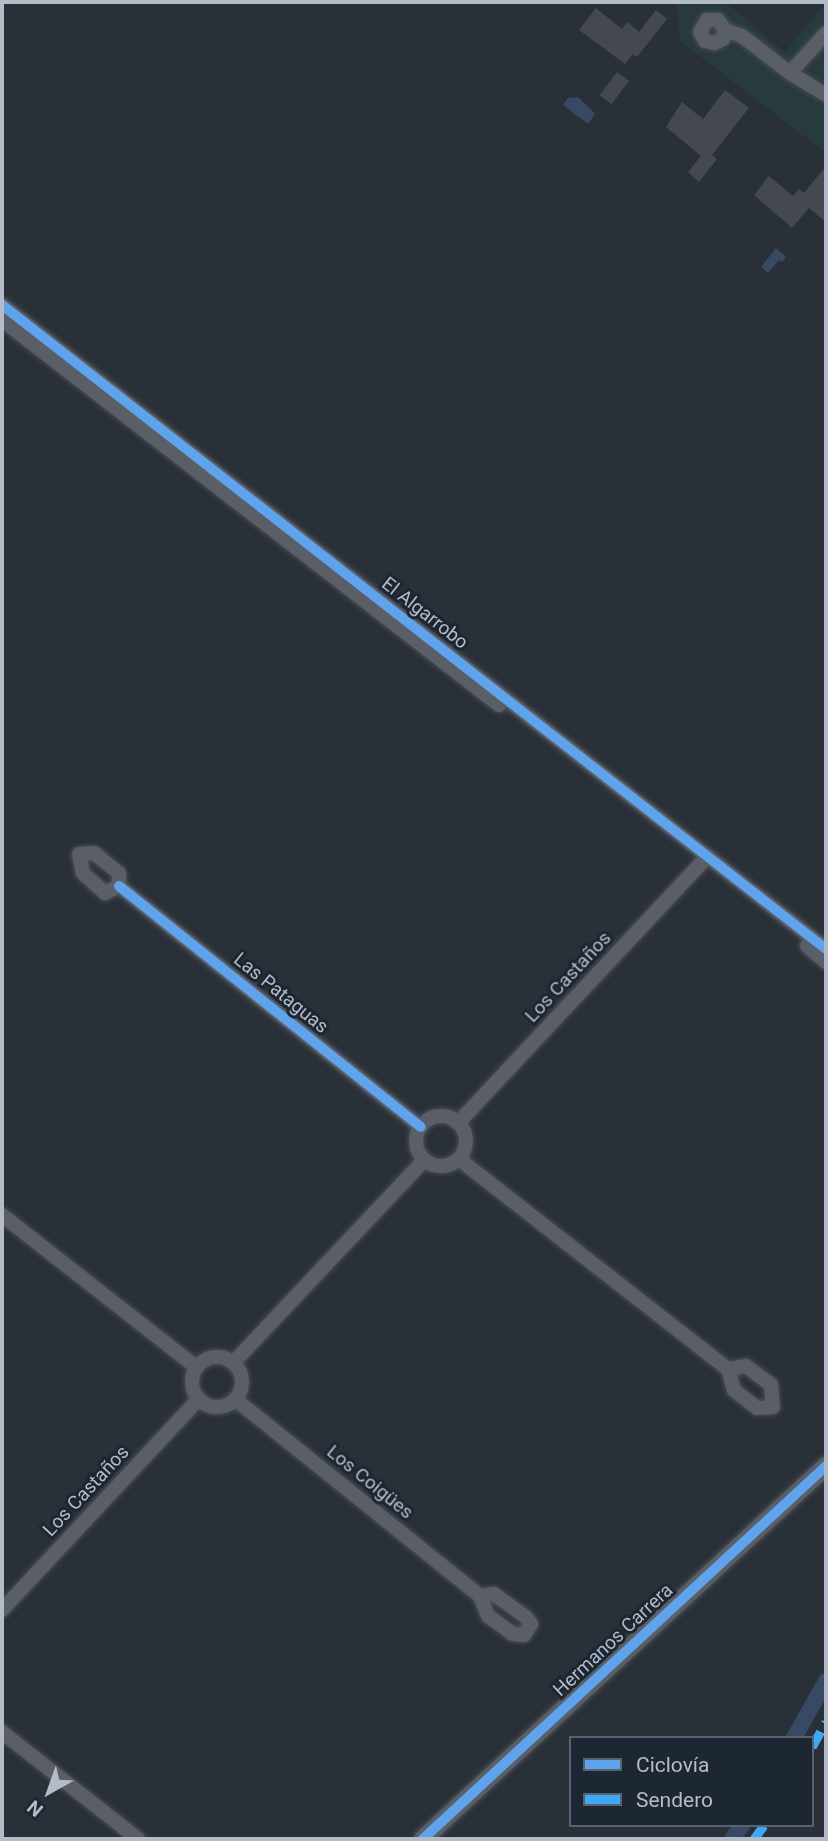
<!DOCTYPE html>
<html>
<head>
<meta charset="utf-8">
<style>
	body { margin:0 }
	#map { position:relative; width:828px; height:1841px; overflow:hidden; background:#2a3038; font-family:Roboto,sans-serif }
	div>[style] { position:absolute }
	.green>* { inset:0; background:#273a3e }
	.water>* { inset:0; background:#384963 }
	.canal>* { height:16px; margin:-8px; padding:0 8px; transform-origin:8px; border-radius:8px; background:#384963 }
	.building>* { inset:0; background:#444950; transform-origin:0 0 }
	.roads { filter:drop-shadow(0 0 2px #484c53) drop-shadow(0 0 2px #484c53) }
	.minor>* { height:14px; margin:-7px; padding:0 7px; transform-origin:7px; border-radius:7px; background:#5a5e66 }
	.minor>.ring { margin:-7px; padding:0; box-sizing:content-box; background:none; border:14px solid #5a5e66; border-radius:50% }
	.tertiary>* { height:18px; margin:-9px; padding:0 9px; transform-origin:9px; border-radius:9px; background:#5a5e66 }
	.quiet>* { height:9px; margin-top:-4.5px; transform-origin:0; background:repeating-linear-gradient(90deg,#3fa9f5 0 18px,transparent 0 27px) }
	.cycleway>* { height:10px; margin:-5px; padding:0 5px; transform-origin:5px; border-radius:5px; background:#60a3ed }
	span { translate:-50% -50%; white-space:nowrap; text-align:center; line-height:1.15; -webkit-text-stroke:6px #1d2633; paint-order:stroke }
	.street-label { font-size:19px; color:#b4bcc9 }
	.frame { position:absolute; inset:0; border:4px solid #b4bcc9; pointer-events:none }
	.legend { position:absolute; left:569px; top:1736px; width:245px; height:91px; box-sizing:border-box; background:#1d2633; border:2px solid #59626f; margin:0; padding:9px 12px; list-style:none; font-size:21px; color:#b4bcc9 }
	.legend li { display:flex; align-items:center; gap:14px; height:35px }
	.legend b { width:35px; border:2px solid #59626f }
	.north { position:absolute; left:14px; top:1757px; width:70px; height:70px; -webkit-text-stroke:5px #1d2633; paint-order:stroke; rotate:220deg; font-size:19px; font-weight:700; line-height:28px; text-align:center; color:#b4bcc9 }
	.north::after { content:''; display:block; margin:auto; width:24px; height:32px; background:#b4bcc9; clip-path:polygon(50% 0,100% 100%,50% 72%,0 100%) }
</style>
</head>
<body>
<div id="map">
	<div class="green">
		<div style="clip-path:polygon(677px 2px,725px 2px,785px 52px,826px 2px,826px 69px,823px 73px,826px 76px,826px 153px,680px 41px)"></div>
	</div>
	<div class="water">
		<div style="clip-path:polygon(578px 97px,595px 114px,588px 124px,563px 105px,568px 98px)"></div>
		<div style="clip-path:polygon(776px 248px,786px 257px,782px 262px,779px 260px,768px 273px,761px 267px)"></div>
	</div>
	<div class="canal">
		<div style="left:794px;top:1738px;width:65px;rotate:-60.7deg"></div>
		<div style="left:732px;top:1839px;width:17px;rotate:-54deg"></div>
	</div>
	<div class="building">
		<div style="clip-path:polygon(596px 8px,622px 29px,627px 22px,639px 32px,656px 10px,667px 19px,637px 57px,633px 54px,625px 64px,579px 30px)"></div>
		<div style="left:617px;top:72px;width:15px;height:29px;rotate:37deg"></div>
		<div style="clip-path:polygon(725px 90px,749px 108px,712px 155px,717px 159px,699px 182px,688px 172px,701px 156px,666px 127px,682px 102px,703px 119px)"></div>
		<div style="clip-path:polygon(826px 166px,826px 222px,809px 208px,792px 228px,754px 195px,769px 176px,793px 196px,799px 189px,804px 193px)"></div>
	</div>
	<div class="roads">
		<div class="minor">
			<div style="left:725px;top:30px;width:9px;rotate:103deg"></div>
			<div style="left:723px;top:39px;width:10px;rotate:156deg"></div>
			<div style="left:714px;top:43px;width:9px;rotate:-167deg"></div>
			<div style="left:705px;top:41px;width:10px;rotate:-119deg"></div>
			<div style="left:700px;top:32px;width:14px;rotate:-60deg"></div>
			<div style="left:707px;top:20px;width:11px"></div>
			<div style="left:718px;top:20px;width:12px;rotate:55deg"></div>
			<div style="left:725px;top:30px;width:18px;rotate:19deg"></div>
			<div style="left:742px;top:36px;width:61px;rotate:37.6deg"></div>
			<div style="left:790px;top:73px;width:42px;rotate:31.4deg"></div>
			<div style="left:790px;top:73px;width:54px;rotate:-48deg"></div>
			<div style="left:2px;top:305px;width:1046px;rotate:38.01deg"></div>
			<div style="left:2px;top:320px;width:629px;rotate:37.76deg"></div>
			<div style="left:94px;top:853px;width:32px;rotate:39deg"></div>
			<div style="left:119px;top:873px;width:13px;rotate:90deg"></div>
			<div style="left:119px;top:886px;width:16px;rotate:153deg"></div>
			<div style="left:105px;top:893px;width:30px;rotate:-138deg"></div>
			<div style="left:83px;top:873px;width:19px;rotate:-102deg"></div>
			<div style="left:79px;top:854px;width:15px;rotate:-4deg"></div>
			<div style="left:119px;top:886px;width:386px;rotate:38.6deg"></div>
			<div style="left:807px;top:946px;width:25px;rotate:40deg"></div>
			<div class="ring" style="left:416px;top:1116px;width:36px;height:36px"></div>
			<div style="left:458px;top:1123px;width:364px;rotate:-46.9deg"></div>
			<div style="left:459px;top:1159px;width:341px;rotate:38deg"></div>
			<div style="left:2px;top:1215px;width:246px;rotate:38.1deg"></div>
			<div class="ring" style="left:192px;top:1357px;width:36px;height:36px"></div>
			<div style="left:233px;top:1363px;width:279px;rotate:-46.7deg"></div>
			<div style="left:746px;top:1366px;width:31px;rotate:37deg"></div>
			<div style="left:771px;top:1385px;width:22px;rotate:85deg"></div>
			<div style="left:773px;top:1407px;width:16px;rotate:176deg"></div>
			<div style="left:757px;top:1408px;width:29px;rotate:-142deg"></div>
			<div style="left:734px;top:1390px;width:22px;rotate:-106deg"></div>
			<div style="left:728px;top:1369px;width:18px;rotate:-9deg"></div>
			<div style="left:235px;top:1399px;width:314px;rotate:38.8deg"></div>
			<div style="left:494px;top:1594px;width:39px;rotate:36deg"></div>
			<div style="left:526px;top:1617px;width:9px;rotate:54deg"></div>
			<div style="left:531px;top:1624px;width:13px;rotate:122deg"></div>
			<div style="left:524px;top:1635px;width:11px;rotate:-175deg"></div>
			<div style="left:513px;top:1634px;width:31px;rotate:-144deg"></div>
			<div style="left:488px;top:1616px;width:22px;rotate:-112deg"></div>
			<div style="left:480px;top:1596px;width:14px;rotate:-8deg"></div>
			<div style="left:2px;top:1610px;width:289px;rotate:-47deg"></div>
			<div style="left:2px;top:1732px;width:173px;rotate:38.2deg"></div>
		</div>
		<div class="tertiary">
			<div style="left:423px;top:1839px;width:549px;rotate:-42.79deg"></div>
		</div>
	</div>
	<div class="quiet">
		<div style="left:812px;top:1747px;width:29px;rotate:-61deg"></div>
		<div style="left:754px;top:1839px;width:17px;rotate:-54deg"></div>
	</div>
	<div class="cycleway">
		<div style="left:2px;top:305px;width:1046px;rotate:38.01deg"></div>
		<div style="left:119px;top:886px;width:386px;rotate:38.6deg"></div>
		<div style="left:423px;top:1839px;width:549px;rotate:-42.79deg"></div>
	</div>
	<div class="street-label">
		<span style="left:425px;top:613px;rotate:38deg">El Algarrobo</span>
		<span style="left:568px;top:977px;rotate:-47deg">Los Castaños</span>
		<span style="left:281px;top:993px;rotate:39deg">Las Pataguas</span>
		<span style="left:370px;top:1482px;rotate:39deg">Los Coigües</span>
		<span style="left:86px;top:1491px;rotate:-47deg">Los Castaños</span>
		<span style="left:613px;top:1640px;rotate:-43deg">Hermanos Carrera</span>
	</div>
	<div class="frame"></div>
	<ul class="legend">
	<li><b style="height:9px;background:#60a3ed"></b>Ciclovía</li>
	<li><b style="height:9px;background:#3fa9f5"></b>Sendero</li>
	</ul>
	<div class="north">N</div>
</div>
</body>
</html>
